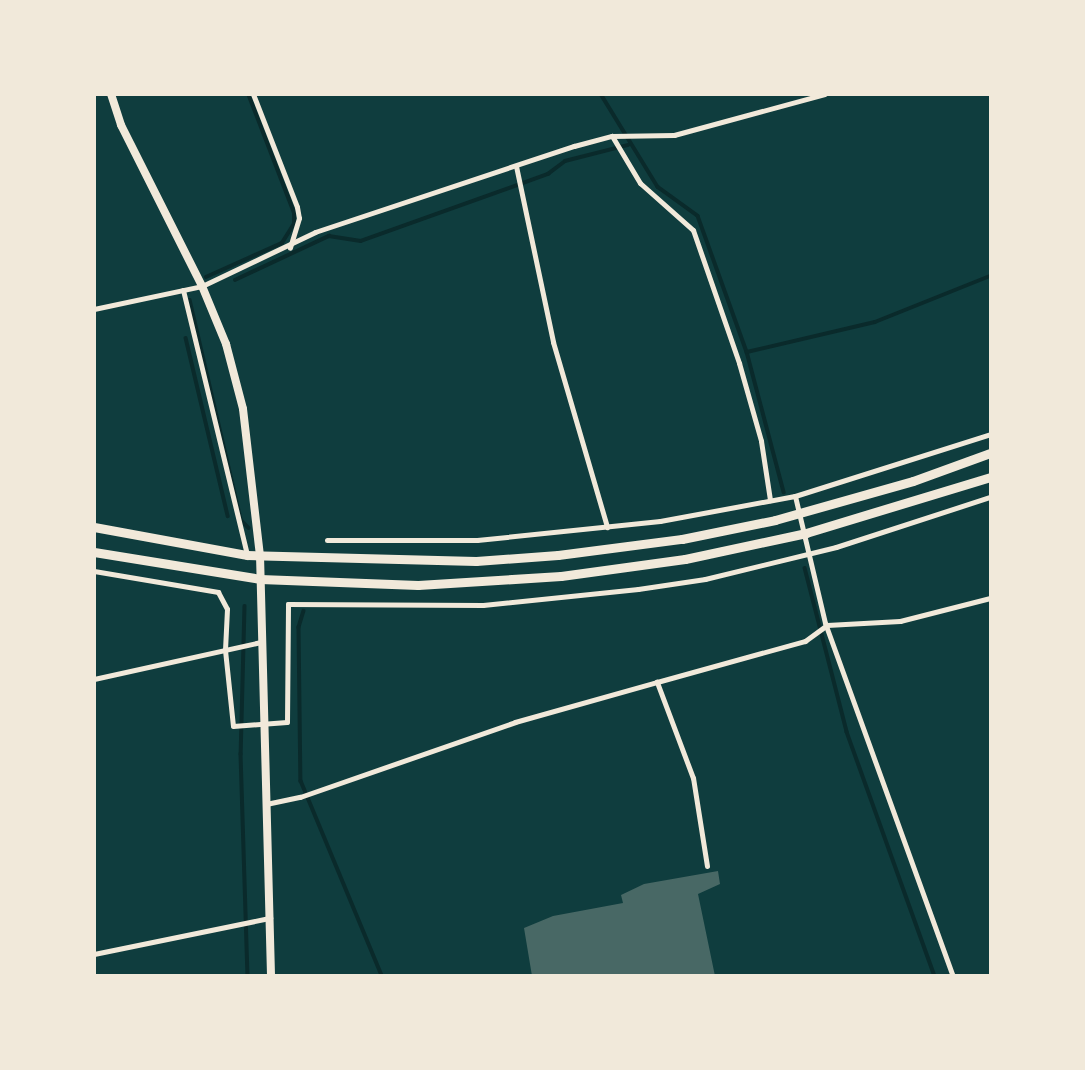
<!DOCTYPE html>
<html>
<head>
<meta charset="utf-8">
<style>
	body { margin:0 }
	#map { position:relative; width:1085px; height:1070px; overflow:hidden; background:#0f3d3e; font-family:Cabin,sans-serif }
	div>[style] { position:absolute }
	.stream>* { height:3.5px; margin:-1.75px; padding:0 1.75px; transform-origin:1.75px; border-radius:1.75px; background:#0a2a2b }
	.building>* { inset:0; background:#486865 }
	.minor>* { height:5px; margin:-2.5px; padding:0 2.5px; transform-origin:2.5px; border-radius:2.5px; background:#f1e9da }
	.primary>* { height:8px; margin:-4px; padding:0 4px; transform-origin:4px; border-radius:4px; background:#f1e9da }
	.trunk>* { height:9px; margin:-4.5px; padding:0 4.5px; transform-origin:4.5px; border-radius:4.5px; background:#f1e9da }
	span { translate:-50% -50%; white-space:nowrap; text-align:center; line-height:1.15; -webkit-text-stroke:5px #f1e9da; paint-order:stroke }
	.frame { position:absolute; inset:0; border:96px solid #f1e9da; pointer-events:none }
</style>
</head>
<body>
<div id="map">
	<div class="stream">
		<div style="left:601px;top:94px;width:109px;rotate:58.5deg"></div>
		<div style="left:658px;top:187px;width:49px;rotate:35.9deg"></div>
		<div style="left:698px;top:216px;width:145px;rotate:70.2deg"></div>
		<div style="left:747px;top:352px;width:145px;rotate:75.2deg"></div>
		<div style="left:206px;top:277px;width:83px;rotate:-24.1deg"></div>
		<div style="left:282px;top:243px;width:22px;rotate:-58deg"></div>
		<div style="left:294px;top:224px;width:11px;rotate:-90deg"></div>
		<div style="left:294px;top:213px;width:128px;rotate:-111.1deg"></div>
		<div style="left:235px;top:280px;width:104px;rotate:-25.1deg"></div>
		<div style="left:329px;top:236px;width:32px;rotate:9deg"></div>
		<div style="left:361px;top:241px;width:199px;rotate:-19.7deg"></div>
		<div style="left:548px;top:174px;width:21px;rotate:-37deg"></div>
		<div style="left:565px;top:161px;width:65px;rotate:-14.3deg"></div>
		<div style="left:190px;top:300px;width:226px;rotate:76.9deg"></div>
		<div style="left:241px;top:520px;width:11px;rotate:45deg"></div>
		<div style="left:186px;top:338px;width:183px;rotate:76.7deg"></div>
		<div style="left:747px;top:352px;width:131px;rotate:-13.2deg"></div>
		<div style="left:875px;top:322px;width:124px;rotate:-21.8deg"></div>
		<div style="left:805px;top:568px;width:169px;rotate:75.6deg"></div>
		<div style="left:847px;top:732px;width:259px;rotate:70.2deg"></div>
		<div style="left:245px;top:606px;width:148px;rotate:91.5deg"></div>
		<div style="left:241px;top:754px;width:222px;rotate:88.2deg"></div>
		<div style="left:304px;top:611px;width:17px;rotate:107deg"></div>
		<div style="left:299px;top:627px;width:154px;rotate:89.3deg"></div>
		<div style="left:301px;top:781px;width:211px;rotate:67.4deg"></div>
	</div>
	<div class="building">
		<div style="clip-path:polygon(718px 871px,720px 884px,698px 894px,715px 976px,532px 976px,524px 928px,553px 916px,623px 903px,621px 895px,644px 884px)"></div>
	</div>
	<div class="minor">
		<div style="left:253px;top:94px;width:121px;rotate:68.7deg"></div>
		<div style="left:297px;top:207px;width:11px;rotate:80deg"></div>
		<div style="left:299px;top:218px;width:31px;rotate:107deg"></div>
		<div style="left:612px;top:136px;width:55px;rotate:59.2deg"></div>
		<div style="left:640px;top:183px;width:71px;rotate:41.6deg"></div>
		<div style="left:693px;top:230px;width:141px;rotate:70.9deg"></div>
		<div style="left:739px;top:363px;width:81px;rotate:74.2deg"></div>
		<div style="left:761px;top:441px;width:60px;rotate:81.3deg"></div>
		<div style="left:516px;top:166px;width:180px;rotate:78.1deg"></div>
		<div style="left:553px;top:342px;width:193px;rotate:73.7deg"></div>
		<div style="left:183px;top:290px;width:273px;rotate:76.4deg"></div>
		<div style="left:94px;top:309px;width:110px;rotate:-12deg"></div>
		<div style="left:202px;top:286px;width:125px;rotate:-25.5deg"></div>
		<div style="left:315px;top:232px;width:273px;rotate:-18.4deg"></div>
		<div style="left:574px;top:146px;width:39px;rotate:-15deg"></div>
		<div style="left:612px;top:136px;width:62px;rotate:-0.9deg"></div>
		<div style="left:674px;top:135px;width:156px;rotate:-15.2deg"></div>
		<div style="left:795px;top:496px;width:130px;rotate:76.7deg"></div>
		<div style="left:825px;top:623px;width:375px;rotate:70.1deg"></div>
		<div style="left:327px;top:540px;width:150px"></div>
		<div style="left:477px;top:540px;width:184px;rotate:-5.9deg"></div>
		<div style="left:660px;top:521px;width:137px;rotate:-10.5deg"></div>
		<div style="left:795px;top:496px;width:205px;rotate:-17.6deg"></div>
		<div style="left:94px;top:571px;width:126px;rotate:9.6deg"></div>
		<div style="left:218px;top:592px;width:19px;rotate:62deg"></div>
		<div style="left:227px;top:609px;width:41px;rotate:92.8deg"></div>
		<div style="left:225px;top:650px;width:76px;rotate:84deg"></div>
		<div style="left:233px;top:726px;width:54px;rotate:-4.2deg"></div>
		<div style="left:287px;top:722px;width:118px;rotate:-89.5deg"></div>
		<div style="left:288px;top:604px;width:195px;rotate:0.3deg"></div>
		<div style="left:483px;top:605px;width:156px;rotate:-5.9deg"></div>
		<div style="left:638px;top:589px;width:68px;rotate:-8.5deg"></div>
		<div style="left:705px;top:579px;width:135px;rotate:-13.7deg"></div>
		<div style="left:836px;top:547px;width:162px;rotate:-18deg"></div>
		<div style="left:94px;top:679px;width:171px;rotate:-12.5deg"></div>
		<div style="left:266px;top:804px;width:35px;rotate:-12deg"></div>
		<div style="left:300px;top:797px;width:228px;rotate:-19.2deg"></div>
		<div style="left:515px;top:722px;width:148px;rotate:-15.7deg"></div>
		<div style="left:707px;top:866px;width:89px;rotate:-99deg"></div>
		<div style="left:693px;top:778px;width:103px;rotate:-110.6deg"></div>
		<div style="left:657px;top:682px;width:154px;rotate:-15.5deg"></div>
		<div style="left:805px;top:641px;width:27px;rotate:-36deg"></div>
		<div style="left:827px;top:625px;width:73px;rotate:-3.1deg"></div>
		<div style="left:900px;top:621px;width:93px;rotate:-14.3deg"></div>
		<div style="left:94px;top:954px;width:180px;rotate:-11.6deg"></div>
	</div>
	<div class="primary">
		<div style="left:111px;top:94px;width:33px;rotate:72deg"></div>
		<div style="left:121px;top:125px;width:180px;rotate:63.3deg"></div>
		<div style="left:202px;top:286px;width:63px;rotate:67.5deg"></div>
		<div style="left:226px;top:344px;width:67px;rotate:75.3deg"></div>
		<div style="left:243px;top:409px;width:147px;rotate:83.4deg"></div>
		<div style="left:260px;top:555px;width:421px;rotate:88.5deg"></div>
	</div>
	<div class="trunk">
		<div style="left:94px;top:527px;width:156px;rotate:10.4deg"></div>
		<div style="left:247px;top:555px;width:229px;rotate:1.5deg"></div>
		<div style="left:476px;top:561px;width:82px;rotate:-4.2deg"></div>
		<div style="left:558px;top:555px;width:125px;rotate:-7.4deg"></div>
		<div style="left:682px;top:539px;width:95px;rotate:-11.5deg"></div>
		<div style="left:775px;top:520px;width:143px;rotate:-15.8deg"></div>
		<div style="left:913px;top:481px;width:82px;rotate:-20deg"></div>
		<div style="left:94px;top:552px;width:168px;rotate:9.2deg"></div>
		<div style="left:260px;top:579px;width:158px;rotate:2.2deg"></div>
		<div style="left:418px;top:585px;width:143px;rotate:-3.6deg"></div>
		<div style="left:561px;top:576px;width:125px;rotate:-7.8deg"></div>
		<div style="left:685px;top:559px;width:124px;rotate:-12.1deg"></div>
		<div style="left:806px;top:533px;width:192px;rotate:-16.9deg"></div>
	</div>
	<div class="frame"></div>
</div>
</body>
</html>
